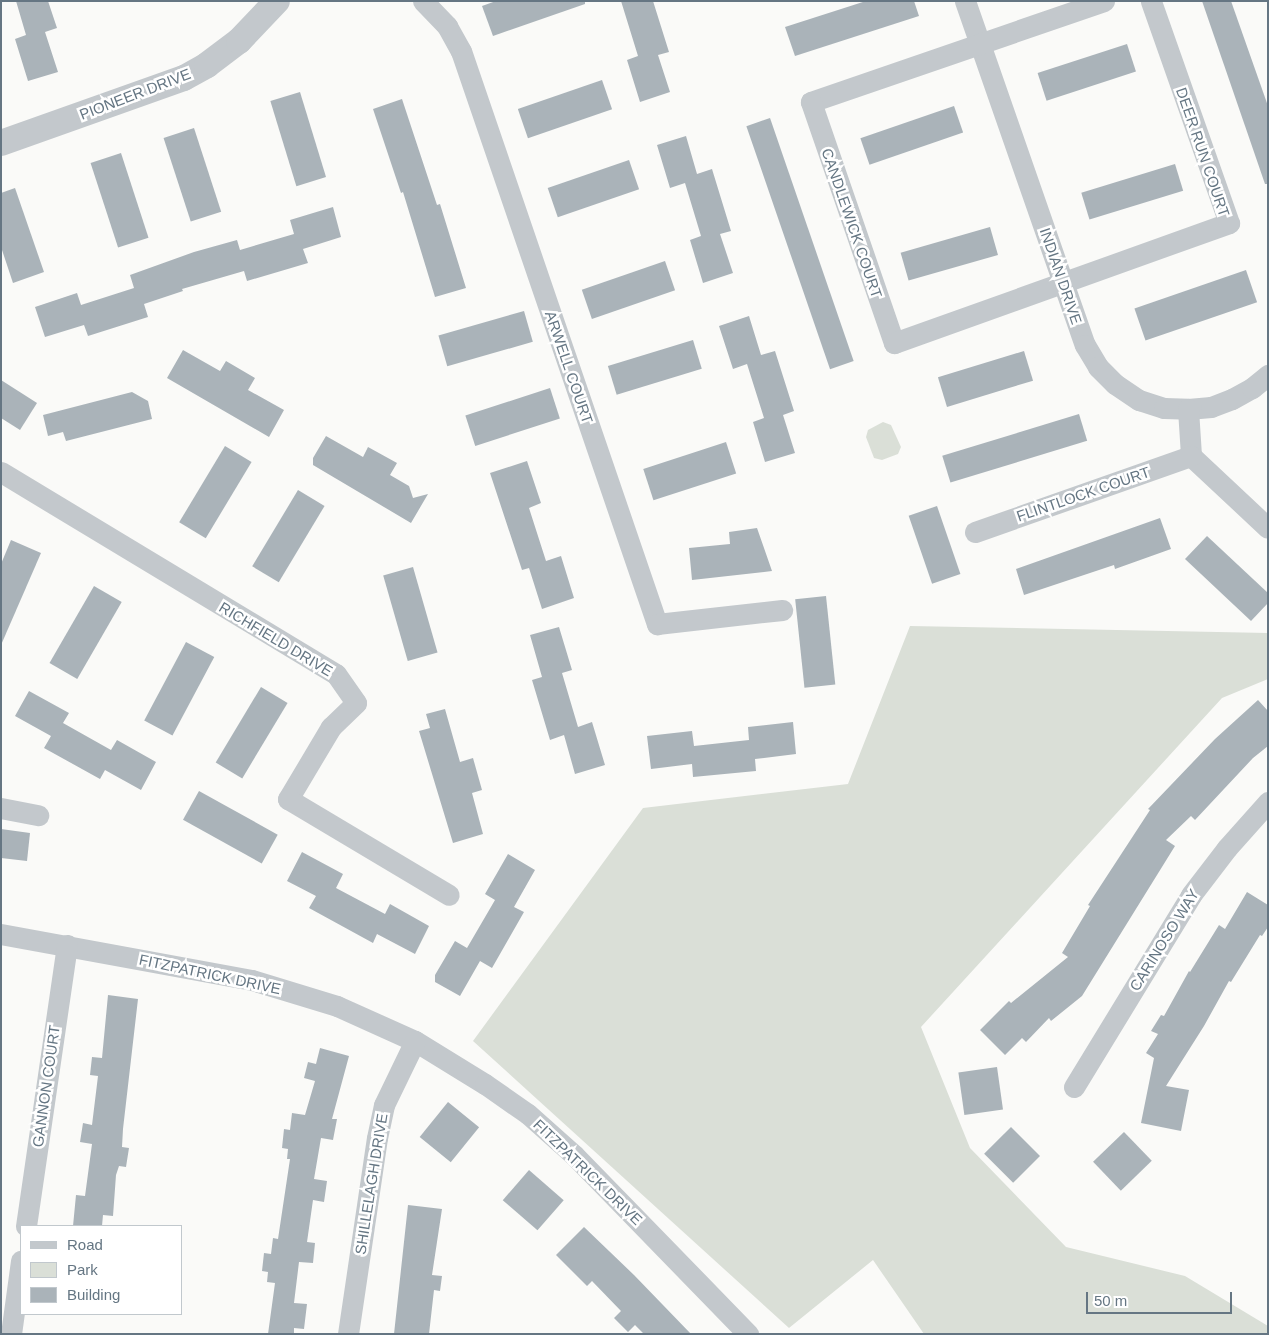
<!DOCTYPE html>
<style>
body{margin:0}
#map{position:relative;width:1269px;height:1335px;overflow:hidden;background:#fafaf8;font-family:Helvetica,sans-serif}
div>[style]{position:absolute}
.green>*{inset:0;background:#dadfd7}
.building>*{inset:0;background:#aab3b9;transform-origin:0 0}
.minor>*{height:21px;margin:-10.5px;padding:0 10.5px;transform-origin:10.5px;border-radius:10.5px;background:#c3c8cc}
.tertiary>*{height:26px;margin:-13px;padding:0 13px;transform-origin:13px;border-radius:13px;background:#c3c8cc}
span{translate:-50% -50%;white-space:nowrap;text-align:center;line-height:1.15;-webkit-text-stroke:5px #fff;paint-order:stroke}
.street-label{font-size:15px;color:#657683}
.frame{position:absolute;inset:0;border:2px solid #657683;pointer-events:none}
.legend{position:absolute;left:20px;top:1225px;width:162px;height:90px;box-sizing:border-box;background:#fff;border:1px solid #c1c8cd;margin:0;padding:6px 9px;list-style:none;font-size:15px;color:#657683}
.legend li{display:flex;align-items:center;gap:10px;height:25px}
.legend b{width:25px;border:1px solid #c1c8cd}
.scale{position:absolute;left:1086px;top:1292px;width:146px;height:22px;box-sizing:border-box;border:2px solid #657683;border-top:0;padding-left:6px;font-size:15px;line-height:18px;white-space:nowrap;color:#657683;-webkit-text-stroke:4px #fff;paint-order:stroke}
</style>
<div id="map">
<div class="green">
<i style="clip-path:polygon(883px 422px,891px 425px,901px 447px,898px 454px,882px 460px,874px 458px,866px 437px,868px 430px)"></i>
<i style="clip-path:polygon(910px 626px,1268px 633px,1268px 679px,1222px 698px,921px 1027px,970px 1148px,1066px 1247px,1185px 1276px,1268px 1326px,1268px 1334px,924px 1334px,873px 1260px,789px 1328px,473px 1041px,643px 808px,848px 784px)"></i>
</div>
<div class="building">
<i style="clip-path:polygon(16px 1px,48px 1px,57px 28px,45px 32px,58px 72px,28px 81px,15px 39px,26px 35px)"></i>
<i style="clip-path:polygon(496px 1px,585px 1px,585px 4px,493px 36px,482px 6px)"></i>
<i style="clip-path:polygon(621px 1px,653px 1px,669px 52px,658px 55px,670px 92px,640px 102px,627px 60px,638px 56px)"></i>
<i style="clip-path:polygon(866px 1px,914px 1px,919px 16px,795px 56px,785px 27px)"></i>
<i style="clip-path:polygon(1202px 1px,1231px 1px,1268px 106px,1268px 184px,1265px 184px)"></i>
<i style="left:1127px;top:44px;width:29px;height:94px;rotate:72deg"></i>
<i style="left:602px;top:80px;width:31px;height:89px;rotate:71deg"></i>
<i style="left:300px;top:92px;width:89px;height:31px;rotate:73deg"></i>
<i style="clip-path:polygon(402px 99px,437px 205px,440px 204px,466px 288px,435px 297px,403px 192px,401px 193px,373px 109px)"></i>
<i style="left:954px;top:106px;width:28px;height:99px;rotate:71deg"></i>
<i style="left:770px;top:118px;width:257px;height:25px;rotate:71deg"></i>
<i style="left:194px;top:128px;width:88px;height:32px;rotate:72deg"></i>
<i style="clip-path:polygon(686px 136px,697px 174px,712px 169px,731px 231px,720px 234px,733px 273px,703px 283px,690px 240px,701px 236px,685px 183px,670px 188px,657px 145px)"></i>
<i style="left:121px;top:153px;width:89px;height:32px;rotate:72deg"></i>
<i style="left:629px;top:160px;width:31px;height:86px;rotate:71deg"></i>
<i style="left:1175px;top:164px;width:28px;height:98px;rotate:73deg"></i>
<i style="clip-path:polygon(15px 188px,44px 272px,13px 283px,1px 247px,1px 193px)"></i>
<i style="clip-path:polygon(333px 207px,341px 237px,303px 249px,308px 263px,247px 281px,244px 271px,182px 289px,183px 291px,144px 304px,148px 317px,88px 336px,84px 325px,45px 337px,35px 307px,77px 293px,81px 305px,134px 288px,130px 275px,194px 252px,237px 240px,240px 250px,294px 234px,290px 220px)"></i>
<i style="left:990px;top:227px;width:29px;height:93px;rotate:74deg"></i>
<i style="left:665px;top:261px;width:31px;height:88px;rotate:71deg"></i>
<i style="left:1246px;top:270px;width:34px;height:118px;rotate:71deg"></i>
<i style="left:524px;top:311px;width:32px;height:89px;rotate:74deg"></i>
<i style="clip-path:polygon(749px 316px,761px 355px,775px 351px,794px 411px,783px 415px,795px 453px,765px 462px,753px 422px,764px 418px,747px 364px,733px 369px,719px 326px)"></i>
<i style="left:693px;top:340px;width:30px;height:89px;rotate:73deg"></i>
<i style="clip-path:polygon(183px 350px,220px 371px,226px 361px,255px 378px,248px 390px,284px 410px,269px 437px,167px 378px)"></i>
<i style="left:1024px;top:351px;width:31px;height:90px;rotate:73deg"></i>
<i style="clip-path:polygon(1px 380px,37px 403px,20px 430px,1px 418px)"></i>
<i style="left:550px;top:388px;width:32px;height:89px;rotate:72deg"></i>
<i style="clip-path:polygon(132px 392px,148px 401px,152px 419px,66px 441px,63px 432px,48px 436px,43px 415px)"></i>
<i style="left:1079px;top:414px;width:28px;height:143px;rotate:73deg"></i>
<i style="clip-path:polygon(326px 436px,363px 457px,368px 447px,397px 463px,390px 475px,409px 486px,413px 498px,428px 494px,411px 523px,313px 465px,313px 458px)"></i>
<i style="left:726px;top:442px;width:33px;height:87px;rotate:72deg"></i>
<i style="left:225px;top:446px;width:31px;height:89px;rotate:31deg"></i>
<i style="clip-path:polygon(527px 461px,541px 503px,529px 508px,546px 561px,561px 556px,574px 598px,542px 609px,529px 568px,522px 570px,490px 473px)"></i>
<i style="left:298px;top:490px;width:31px;height:89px;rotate:31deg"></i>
<i style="left:937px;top:506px;width:72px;height:30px;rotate:71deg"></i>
<i style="clip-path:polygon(1160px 518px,1171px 549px,1115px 569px,1114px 565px,1024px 595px,1016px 569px)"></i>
<i style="clip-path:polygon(757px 528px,772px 571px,692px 580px,689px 548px,730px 544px,729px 532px)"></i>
<i style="clip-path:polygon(1207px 536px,1268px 593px,1268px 603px,1251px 621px,1185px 559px)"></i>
<i style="clip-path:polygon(11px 540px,41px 553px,1px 645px,1px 564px)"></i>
<i style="left:413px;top:567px;width:89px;height:31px;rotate:74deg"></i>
<i style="left:94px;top:586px;width:32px;height:89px;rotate:30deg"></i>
<i style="left:826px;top:596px;width:89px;height:31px;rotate:84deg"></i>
<i style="clip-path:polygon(559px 627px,572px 670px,562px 673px,578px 727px,592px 722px,605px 765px,575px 774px,564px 735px,550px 740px,532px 680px,542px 677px,530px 635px)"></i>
<i style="left:186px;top:642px;width:32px;height:89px;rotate:28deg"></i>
<i style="left:261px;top:687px;width:31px;height:88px;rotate:31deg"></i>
<i style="clip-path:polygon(29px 691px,69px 713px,63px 723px,111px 750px,117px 740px,156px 762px,141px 790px,105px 770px,100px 779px,44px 748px,51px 736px,15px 716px)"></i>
<i style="clip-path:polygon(1258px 700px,1268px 711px,1268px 746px,1253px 758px,1195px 820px,1191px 816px,1166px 840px,1175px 846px,1082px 996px,1051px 1021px,1049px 1018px,1026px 1042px,1022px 1038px,1005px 1055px,980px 1030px,1009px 1001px,1011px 1003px,1068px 957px,1062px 953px,1090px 906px,1088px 905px,1150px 810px,1148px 809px,1215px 739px)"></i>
<i style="clip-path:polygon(445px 709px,460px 762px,473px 758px,482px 790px,472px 793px,483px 834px,453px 843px,419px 731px,430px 728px,426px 714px)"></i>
<i style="clip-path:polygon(793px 722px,796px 754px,755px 759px,756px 771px,693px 777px,692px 764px,651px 769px,647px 736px,692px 731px,694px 746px,749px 740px,748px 727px)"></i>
<i style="left:199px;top:791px;width:90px;height:33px;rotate:29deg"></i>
<i style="clip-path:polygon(1px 829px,30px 833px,27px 861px,1px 858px)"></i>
<i style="clip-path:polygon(302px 852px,343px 874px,336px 888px,385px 914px,390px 904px,429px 926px,415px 954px,377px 934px,373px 943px,309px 908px,316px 896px,287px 881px)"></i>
<i style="clip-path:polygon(508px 854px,535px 870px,514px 907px,524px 912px,492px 968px,480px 961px,460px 996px,435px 982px,435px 975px,455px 941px,467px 948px,495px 900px,485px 894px)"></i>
<i style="clip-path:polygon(1247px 892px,1268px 905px,1268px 927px,1262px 936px,1260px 935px,1231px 982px,1229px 981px,1204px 1026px,1166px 1086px,1189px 1090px,1181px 1131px,1141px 1123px,1154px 1058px,1146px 1053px,1158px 1034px,1151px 1031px,1161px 1015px,1164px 1016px,1189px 971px,1190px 972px,1219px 925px,1225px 929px)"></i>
<i style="clip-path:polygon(108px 995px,138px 999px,123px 1129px,122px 1147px,129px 1148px,126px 1167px,119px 1166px,116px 1175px,113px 1216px,103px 1215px,102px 1226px,73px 1226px,76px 1195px,85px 1196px,92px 1144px,80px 1142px,83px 1123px,92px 1125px,98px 1076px,90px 1075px,92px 1057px,102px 1058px)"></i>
<i style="clip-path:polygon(320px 1048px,349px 1056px,332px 1119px,337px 1119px,333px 1140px,321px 1138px,314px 1179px,327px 1181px,324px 1202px,313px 1200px,307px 1242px,315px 1243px,313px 1263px,299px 1262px,294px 1303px,307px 1304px,304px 1329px,294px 1328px,294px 1334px,268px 1334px,275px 1283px,267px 1282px,268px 1272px,262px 1271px,264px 1253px,271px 1254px,273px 1238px,278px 1239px,290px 1159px,287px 1159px,288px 1149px,282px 1148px,284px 1129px,290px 1130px,292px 1113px,305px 1115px,315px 1081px,304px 1078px,308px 1062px,316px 1064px)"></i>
<i style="left:997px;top:1067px;width:43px;height:39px;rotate:82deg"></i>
<i style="left:448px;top:1102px;width:40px;height:45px;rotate:39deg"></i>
<i style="left:1011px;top:1127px;width:41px;height:38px;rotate:45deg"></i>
<i style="left:1124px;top:1132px;width:40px;height:43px;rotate:46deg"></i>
<i style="left:529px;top:1170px;width:46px;height:40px;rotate:41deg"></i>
<i style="clip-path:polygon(408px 1205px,442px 1209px,432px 1275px,442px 1276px,440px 1291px,434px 1290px,429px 1334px,394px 1334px)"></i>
<i style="clip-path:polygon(584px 1227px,634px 1275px,691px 1334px,644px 1334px,635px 1325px,628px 1332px,614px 1318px,621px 1311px,592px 1281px,587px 1286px,556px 1255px)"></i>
</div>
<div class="minor">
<i style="left:423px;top:1px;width:35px;rotate:46deg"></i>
<i style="left:447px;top:26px;width:29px;rotate:61deg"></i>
<i style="left:461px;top:51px;width:606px;rotate:71.12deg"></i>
<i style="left:657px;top:624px;width:126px;rotate:-6.4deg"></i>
<i style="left:965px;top:1px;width:364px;rotate:70.8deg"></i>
<i style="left:1085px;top:345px;width:26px;rotate:59deg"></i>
<i style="left:1098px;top:367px;width:24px;rotate:45deg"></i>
<i style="left:1115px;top:384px;width:29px;rotate:34deg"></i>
<i style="left:1139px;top:400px;width:26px;rotate:18deg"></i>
<i style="left:1164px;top:408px;width:24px;rotate:2deg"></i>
<i style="left:1188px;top:409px;width:23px;rotate:-5deg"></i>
<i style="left:1211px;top:407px;width:22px;rotate:-21deg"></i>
<i style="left:1232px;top:399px;width:23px;rotate:-29deg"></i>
<i style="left:1252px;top:388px;width:21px;rotate:-39deg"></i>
<i style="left:1104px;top:1px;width:310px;rotate:161deg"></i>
<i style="left:811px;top:102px;width:255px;rotate:71deg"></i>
<i style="left:894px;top:343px;width:356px;rotate:-19.7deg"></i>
<i style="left:1229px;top:223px;width:235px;rotate:-109.4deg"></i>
<i style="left:1188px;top:409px;width:47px;rotate:86.3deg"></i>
<i style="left:1191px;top:456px;width:105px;rotate:43.1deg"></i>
<i style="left:1px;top:472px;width:391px;rotate:31.1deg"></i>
<i style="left:336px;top:674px;width:35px;rotate:55deg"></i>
<i style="left:356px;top:703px;width:35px;rotate:136deg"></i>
<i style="left:331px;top:727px;width:84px;rotate:120.8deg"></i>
<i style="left:288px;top:799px;width:187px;rotate:30.8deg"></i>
<i style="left:975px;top:532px;width:229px;rotate:-19.4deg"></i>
<i style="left:1px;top:808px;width:38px;rotate:11deg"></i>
<i style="left:1px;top:934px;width:255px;rotate:10.4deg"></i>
<i style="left:252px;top:980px;width:89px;rotate:17deg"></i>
<i style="left:337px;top:1006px;width:85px;rotate:24.2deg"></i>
<i style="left:415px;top:1041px;width:82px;rotate:31.6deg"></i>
<i style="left:485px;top:1084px;width:52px;rotate:34.9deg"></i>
<i style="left:528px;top:1114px;width:62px;rotate:41.7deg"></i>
<i style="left:574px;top:1155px;width:250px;rotate:45.8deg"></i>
<i style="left:1074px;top:1087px;width:225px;rotate:-58.6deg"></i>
<i style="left:1191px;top:895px;width:59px;rotate:-52.5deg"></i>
<i style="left:1227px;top:848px;width:62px;rotate:-48.3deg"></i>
<i style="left:26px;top:1226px;width:284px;rotate:-81.7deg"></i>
<i style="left:11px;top:1334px;width:74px;rotate:-82.2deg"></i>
<i style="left:348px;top:1334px;width:198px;rotate:-81.6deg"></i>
<i style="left:377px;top:1138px;width:34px;rotate:-78deg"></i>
<i style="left:384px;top:1105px;width:71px;rotate:-64.2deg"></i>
</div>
<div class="tertiary">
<i style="left:1px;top:143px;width:194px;rotate:-19.6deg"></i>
<i style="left:184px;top:78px;width:26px;rotate:-29deg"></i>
<i style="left:207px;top:65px;width:40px;rotate:-37deg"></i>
<i style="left:239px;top:41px;width:55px;rotate:-46.5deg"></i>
</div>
<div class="street-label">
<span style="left:135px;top:94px;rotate:-21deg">PIONEER DRIVE</span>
<span style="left:1203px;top:152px;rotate:71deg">DEER RUN COURT</span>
<span style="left:852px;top:223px;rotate:71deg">CANDLEWICK COURT</span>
<span style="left:1061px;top:276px;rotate:71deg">INDIAN DRIVE</span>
<span style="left:569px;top:367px;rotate:71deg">ARWELL COURT</span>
<span style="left:1083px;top:494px;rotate:-19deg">FLINTLOCK COURT</span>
<span style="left:276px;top:639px;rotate:31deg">RICHFIELD DRIVE</span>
<span style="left:1164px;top:940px;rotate:-58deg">CARINOSO WAY</span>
<span style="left:210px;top:974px;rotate:12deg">FITZPATRICK DRIVE</span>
<span style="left:46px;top:1086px;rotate:-82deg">GANNON COURT</span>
<span style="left:588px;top:1172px;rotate:44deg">FITZPATRICK DRIVE</span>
<span style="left:371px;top:1184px;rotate:-81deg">SHILLELAGH DRIVE</span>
</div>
<div class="frame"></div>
<ul class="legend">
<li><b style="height:6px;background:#c3c8cc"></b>Road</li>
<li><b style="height:14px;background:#dadfd7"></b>Park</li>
<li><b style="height:14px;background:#aab3b9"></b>Building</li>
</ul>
<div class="scale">50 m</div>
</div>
